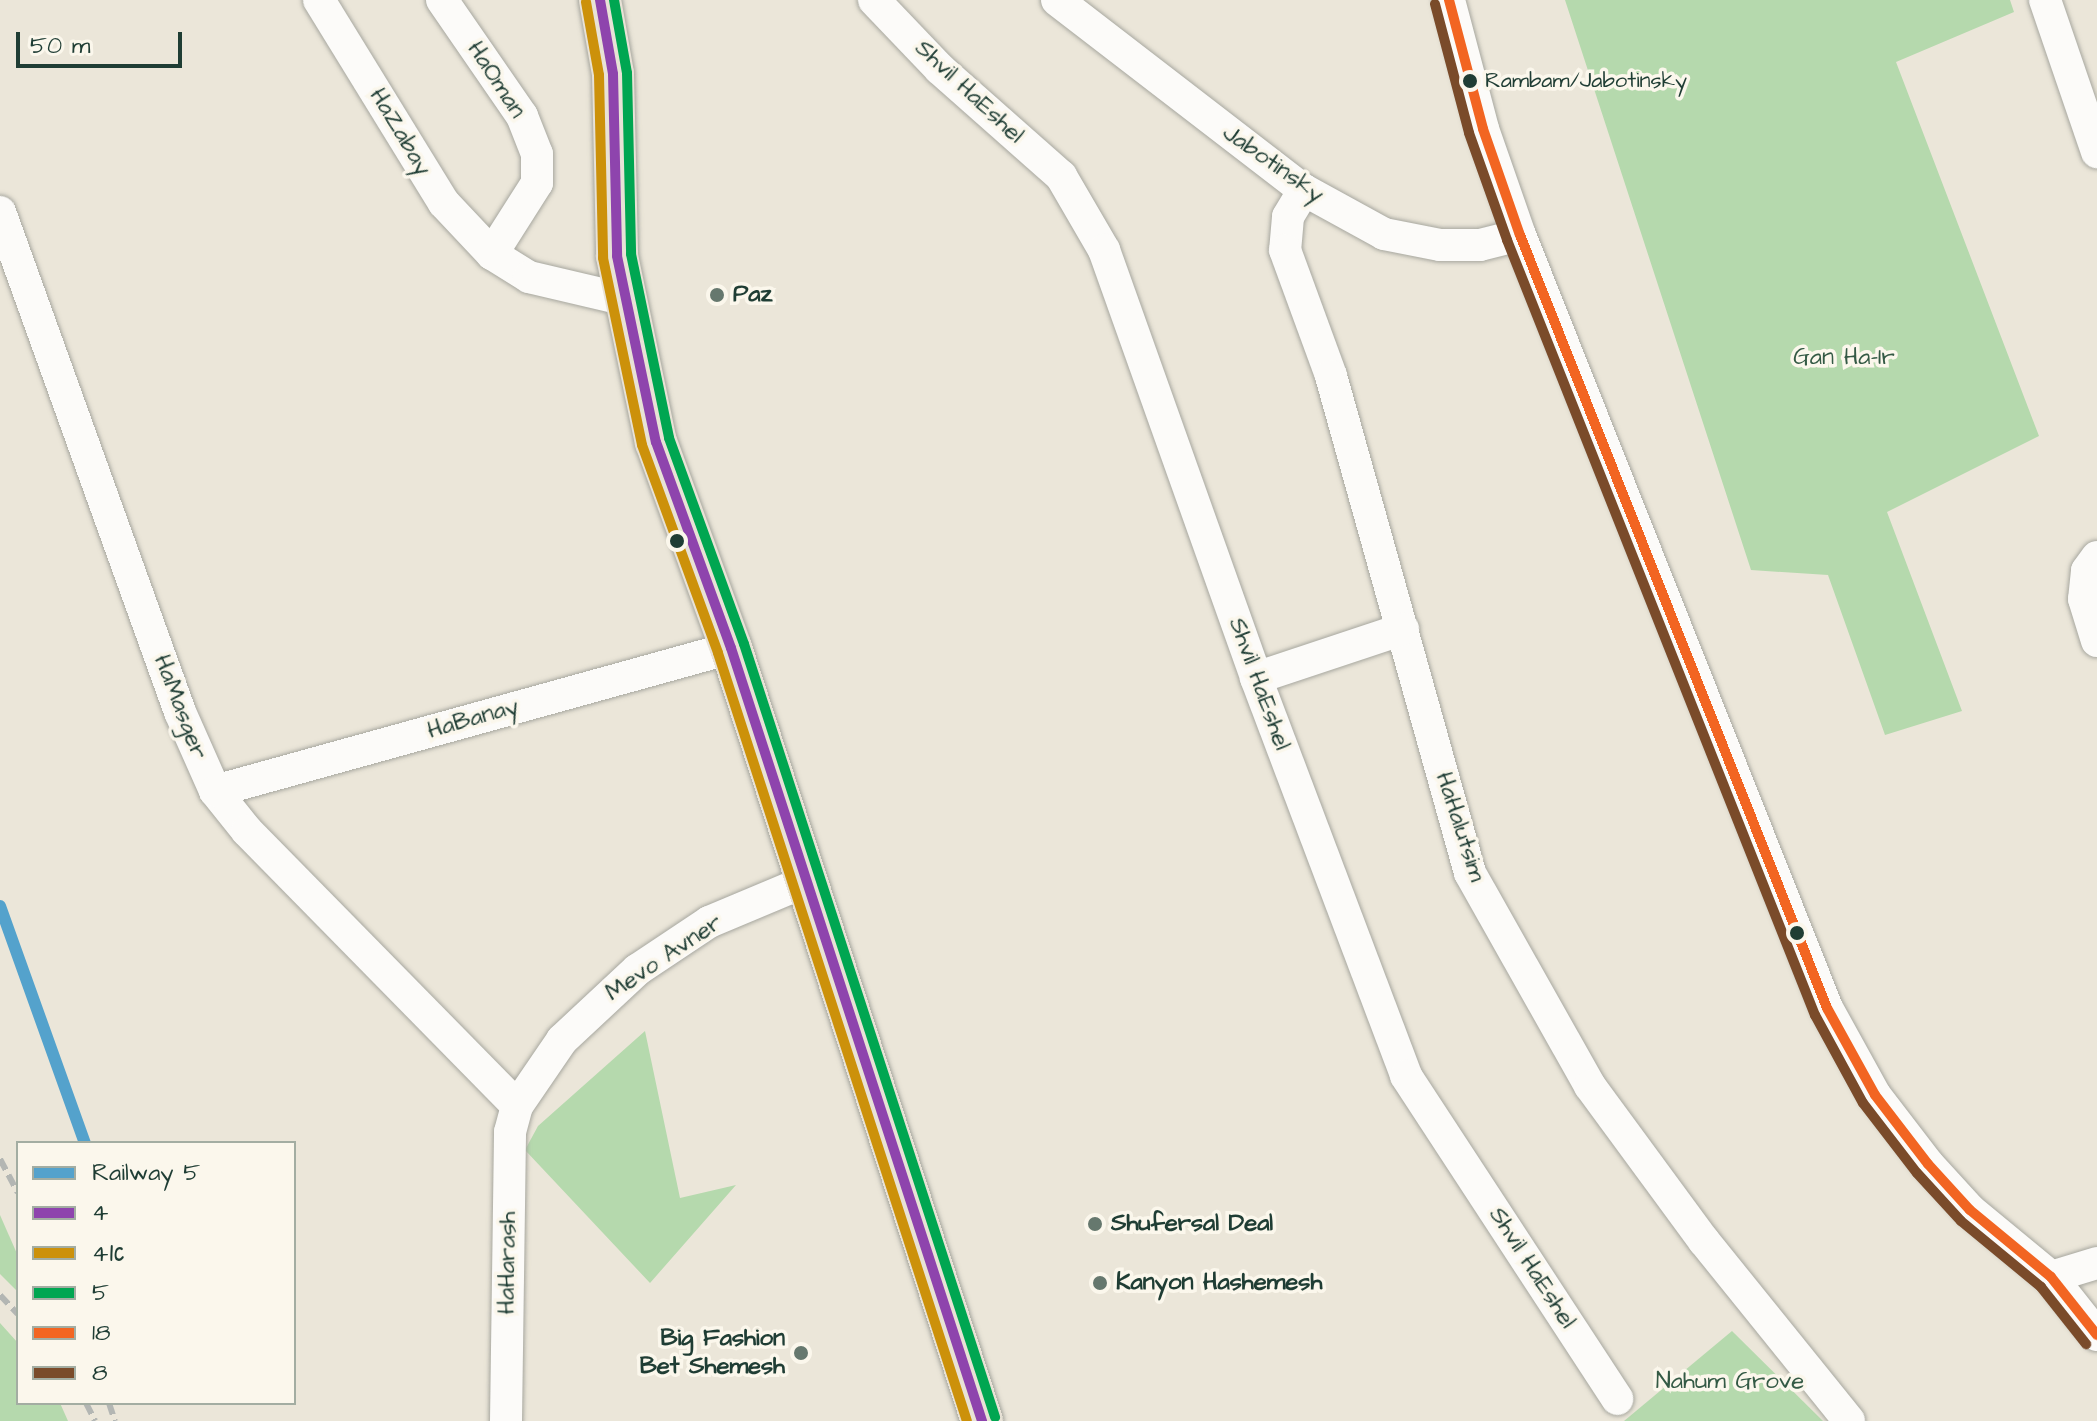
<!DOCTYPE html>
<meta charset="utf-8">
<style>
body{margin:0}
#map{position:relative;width:2097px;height:1421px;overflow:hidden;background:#ebe6d9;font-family:"Architects Daughter","Playpen Sans Hebrew",sans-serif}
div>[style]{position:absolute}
.green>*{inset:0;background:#b5d9ad}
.roads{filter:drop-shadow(0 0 2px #a7a79f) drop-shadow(0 0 2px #a7a79f)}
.minor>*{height:32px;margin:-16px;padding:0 16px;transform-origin:16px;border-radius:16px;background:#fcfbf9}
.major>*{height:42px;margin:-21px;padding:0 21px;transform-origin:21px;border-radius:21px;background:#e8e2d6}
.rail>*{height:6px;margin-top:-3px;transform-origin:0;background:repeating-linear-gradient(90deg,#b3b6b3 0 12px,transparent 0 18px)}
.bus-1>*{height:10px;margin:-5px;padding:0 5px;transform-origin:5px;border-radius:5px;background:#8e44ad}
.bus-2>*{height:10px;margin:-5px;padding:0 5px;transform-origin:5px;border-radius:5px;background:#cc910a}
.bus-3>*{height:10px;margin:-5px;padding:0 5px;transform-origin:5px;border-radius:5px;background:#00a651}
.bus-4>*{height:10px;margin:-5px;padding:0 5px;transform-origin:5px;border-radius:5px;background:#f26522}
.bus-5>*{height:10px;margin:-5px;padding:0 5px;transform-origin:5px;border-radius:5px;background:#7a4b2a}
.rail-1>*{height:12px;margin:-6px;padding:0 6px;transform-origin:6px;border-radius:6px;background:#54a2cc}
.dots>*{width:22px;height:22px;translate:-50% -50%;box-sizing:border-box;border:4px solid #fbf7ec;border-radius:50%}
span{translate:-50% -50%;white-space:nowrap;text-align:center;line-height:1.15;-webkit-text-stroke:7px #fbf7ec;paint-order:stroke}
.bus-label{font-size:22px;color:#1f3d34}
.left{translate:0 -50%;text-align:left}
.street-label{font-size:24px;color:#1f3d34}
.poi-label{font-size:24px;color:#1f3d34;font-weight:700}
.right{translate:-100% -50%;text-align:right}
.park-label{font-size:24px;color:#345a45}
.legend{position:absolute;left:16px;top:1141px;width:280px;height:264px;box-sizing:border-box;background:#fbf7ec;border:2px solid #a3ada2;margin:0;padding:10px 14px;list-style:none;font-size:24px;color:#1f3d34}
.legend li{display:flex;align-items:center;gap:16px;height:40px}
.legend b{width:40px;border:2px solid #a3ada2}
.scale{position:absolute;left:16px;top:32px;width:166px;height:36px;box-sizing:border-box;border:4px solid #1f3d34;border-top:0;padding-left:10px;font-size:24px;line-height:28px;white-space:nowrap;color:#1f3d34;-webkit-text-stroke:6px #fbf7ec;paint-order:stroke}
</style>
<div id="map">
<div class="green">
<i style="clip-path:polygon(1565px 0,2010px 0,2014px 12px,1896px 62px,2039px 436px,1887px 512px,1962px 711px,1885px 735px,1828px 575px,1751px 570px)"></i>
<i style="clip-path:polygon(645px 1031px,680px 1198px,736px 1185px,650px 1283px,525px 1150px,538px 1126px)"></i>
<i style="clip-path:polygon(0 1215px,18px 1256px,18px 1292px,0 1274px)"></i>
<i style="clip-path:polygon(0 1323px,18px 1343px,18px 1403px,60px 1403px,68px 1421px,0 1421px)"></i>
<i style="clip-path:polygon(1732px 1331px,1823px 1421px,1624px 1421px)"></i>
</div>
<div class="roads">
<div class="minor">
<i style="left:319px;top:0;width:238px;rotate:58.4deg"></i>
<i style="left:444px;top:203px;width:70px;rotate:46.7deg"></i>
<i style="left:442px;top:0;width:141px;rotate:55.4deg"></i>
<i style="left:522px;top:116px;width:41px;rotate:68.5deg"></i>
<i style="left:537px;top:154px;width:29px;rotate:90deg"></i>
<i style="left:537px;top:183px;width:84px;rotate:122.4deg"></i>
<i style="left:492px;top:254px;width:44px;rotate:31.9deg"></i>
<i style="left:529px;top:277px;width:97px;rotate:13.2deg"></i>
<i style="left:874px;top:0;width:95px;rotate:46.3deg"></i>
<i style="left:940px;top:69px;width:162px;rotate:41.5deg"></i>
<i style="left:1061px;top:176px;width:86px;rotate:59.8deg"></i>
<i style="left:1104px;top:250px;width:454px;rotate:70.4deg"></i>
<i style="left:1256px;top:678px;width:425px;rotate:69.3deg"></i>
<i style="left:1406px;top:1076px;width:386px;rotate:56.8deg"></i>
<i style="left:1057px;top:0;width:312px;rotate:37.6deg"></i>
<i style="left:1304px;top:190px;width:91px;rotate:28.8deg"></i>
<i style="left:1384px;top:234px;width:57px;rotate:11.1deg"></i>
<i style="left:1440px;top:245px;width:40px"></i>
<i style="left:1480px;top:245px;width:41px;rotate:-14deg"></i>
<i style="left:1449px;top:0;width:133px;rotate:75.2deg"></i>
<i style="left:1483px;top:129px;width:112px;rotate:70.8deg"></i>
<i style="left:1520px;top:235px;width:832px;rotate:68.34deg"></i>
<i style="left:1827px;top:1008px;width:99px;rotate:61.1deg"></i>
<i style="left:1875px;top:1095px;width:87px;rotate:52.5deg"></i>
<i style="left:1928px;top:1164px;width:62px;rotate:47.6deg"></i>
<i style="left:1970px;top:1210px;width:105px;rotate:39.6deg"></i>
<i style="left:2051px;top:1277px;width:74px;rotate:51.6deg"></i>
<i style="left:2045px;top:0;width:161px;rotate:71.1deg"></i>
<i style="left:1304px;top:190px;width:31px;rotate:121deg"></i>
<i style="left:1288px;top:217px;width:33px;rotate:95deg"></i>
<i style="left:1285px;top:250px;width:134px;rotate:69.9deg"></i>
<i style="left:1331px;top:376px;width:516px;rotate:74.37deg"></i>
<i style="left:1470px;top:873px;width:244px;rotate:60.6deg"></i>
<i style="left:1590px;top:1086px;width:192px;rotate:53.7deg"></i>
<i style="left:1704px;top:1241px;width:231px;rotate:51.1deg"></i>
<i style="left:0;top:212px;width:531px;rotate:70.2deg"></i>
<i style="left:180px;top:712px;width:86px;rotate:66.1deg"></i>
<i style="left:215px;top:791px;width:51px;rotate:51.3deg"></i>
<i style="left:247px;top:831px;width:385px;rotate:45.5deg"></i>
<i style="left:2097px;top:557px;width:17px;rotate:126deg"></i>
<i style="left:2087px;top:571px;width:28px;rotate:96deg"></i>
<i style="left:2084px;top:599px;width:44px;rotate:72.8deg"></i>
<i style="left:1256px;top:678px;width:155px;rotate:-18.4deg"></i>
<i style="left:215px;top:791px;width:535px;rotate:-15.49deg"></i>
<i style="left:2051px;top:1277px;width:48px;rotate:-16.9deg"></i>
<i style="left:506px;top:1421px;width:289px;rotate:-89.2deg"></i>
<i style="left:510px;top:1132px;width:27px;rotate:-75deg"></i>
<i style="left:517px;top:1106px;width:80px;rotate:-55.7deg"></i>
<i style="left:562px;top:1040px;width:103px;rotate:-43deg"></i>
<i style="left:637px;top:970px;width:87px;rotate:-33.7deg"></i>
<i style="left:709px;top:922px;width:106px;rotate:-22.7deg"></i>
</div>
<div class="major">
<i style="left:600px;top:0;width:75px;rotate:80deg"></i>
<i style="left:613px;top:74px;width:182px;rotate:88.7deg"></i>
<i style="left:617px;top:256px;width:190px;rotate:78.2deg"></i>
<i style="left:656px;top:442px;width:219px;rotate:70deg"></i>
<i style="left:731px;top:648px;width:813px;rotate:72.01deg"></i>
</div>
</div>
<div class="rail">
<i style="left:0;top:1159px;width:38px;rotate:62deg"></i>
<i style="left:0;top:1295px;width:26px;rotate:47deg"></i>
<i style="left:86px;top:1403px;width:20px;rotate:63deg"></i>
<i style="left:109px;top:1403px;width:19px;rotate:72deg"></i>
</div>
<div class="bus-1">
<i style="left:600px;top:0;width:75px;rotate:80deg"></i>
<i style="left:613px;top:74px;width:182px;rotate:88.7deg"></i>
<i style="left:617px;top:256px;width:190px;rotate:78.2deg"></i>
<i style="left:656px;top:442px;width:219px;rotate:70deg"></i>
<i style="left:731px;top:648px;width:813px;rotate:72.01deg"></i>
</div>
<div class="bus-2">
<i style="left:586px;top:2px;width:74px;rotate:79.9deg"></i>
<i style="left:599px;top:75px;width:183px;rotate:88.7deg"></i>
<i style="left:603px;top:258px;width:191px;rotate:78.2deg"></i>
<i style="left:642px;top:445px;width:221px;rotate:69.9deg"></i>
<i style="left:718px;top:653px;width:807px;rotate:72.04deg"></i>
</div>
<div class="bus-3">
<i style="left:614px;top:0;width:74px;rotate:79.9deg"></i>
<i style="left:627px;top:73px;width:181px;rotate:88.7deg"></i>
<i style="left:631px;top:254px;width:188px;rotate:78.3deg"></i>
<i style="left:669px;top:438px;width:219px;rotate:70deg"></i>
<i style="left:744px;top:644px;width:813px;rotate:72.01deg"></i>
</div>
<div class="bus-4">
<i style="left:1449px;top:0;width:133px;rotate:75.2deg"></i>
<i style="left:1483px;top:129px;width:112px;rotate:70.8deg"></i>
<i style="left:1520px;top:235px;width:832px;rotate:68.34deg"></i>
<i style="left:1827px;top:1008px;width:99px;rotate:61.1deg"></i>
<i style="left:1875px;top:1095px;width:87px;rotate:52.5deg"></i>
<i style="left:1928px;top:1164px;width:62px;rotate:47.6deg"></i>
<i style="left:1970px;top:1210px;width:105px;rotate:39.6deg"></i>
<i style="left:2051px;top:1277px;width:74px;rotate:51.6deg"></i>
</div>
<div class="bus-5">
<i style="left:1435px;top:4px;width:133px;rotate:75.2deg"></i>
<i style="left:1469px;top:133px;width:114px;rotate:70.4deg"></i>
<i style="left:1507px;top:240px;width:834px;rotate:68.33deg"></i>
<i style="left:1815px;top:1015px;width:100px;rotate:61.4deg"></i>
<i style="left:1863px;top:1103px;width:88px;rotate:52.4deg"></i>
<i style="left:1917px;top:1173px;width:65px;rotate:47.5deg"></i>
<i style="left:1961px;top:1221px;width:104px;rotate:39.5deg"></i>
<i style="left:2041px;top:1287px;width:73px;rotate:51.7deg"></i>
</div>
<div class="rail-1">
<i style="left:0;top:906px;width:252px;rotate:70.3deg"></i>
</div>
<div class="dots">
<i style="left:1470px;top:81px;background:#1f3d34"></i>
<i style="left:717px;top:295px;background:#66786e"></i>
<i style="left:677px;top:541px;background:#1f3d34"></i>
<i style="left:1797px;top:933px;background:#1f3d34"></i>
<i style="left:1095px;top:1224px;background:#66786e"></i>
<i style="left:1100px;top:1283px;background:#66786e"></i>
<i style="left:801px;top:1353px;background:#66786e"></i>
</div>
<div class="bus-label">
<span class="left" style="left:1485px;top:81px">Rambam/Jabotinsky</span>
</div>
<div class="street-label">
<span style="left:496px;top:80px;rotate:57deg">HaOman</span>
<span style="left:969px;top:92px;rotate:43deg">Shvil HaEshel</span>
<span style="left:400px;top:132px;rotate:59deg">HaZabay</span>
<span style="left:1273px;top:164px;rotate:35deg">Jabotinsky</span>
<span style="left:1259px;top:684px;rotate:70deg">Shvil HaEshel</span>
<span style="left:180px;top:707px;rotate:69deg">HaMasger</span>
<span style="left:473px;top:719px;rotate:-16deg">HaBanay</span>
<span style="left:1460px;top:827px;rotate:72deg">HaHalutsim</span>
<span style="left:664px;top:958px;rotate:-34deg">Mevo Avner</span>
<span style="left:508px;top:1263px;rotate:-89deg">HaHarash</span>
<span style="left:1532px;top:1268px;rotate:57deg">Shvil HaEshel</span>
</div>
<div class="poi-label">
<span class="left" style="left:733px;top:295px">Paz</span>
<span class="left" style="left:1111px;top:1224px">Shufersal Deal</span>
<span class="left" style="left:1116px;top:1283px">Kanyon Hashemesh</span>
<span class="right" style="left:785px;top:1353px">Big Fashion<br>Bet Shemesh</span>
</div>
<div class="park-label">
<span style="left:1844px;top:358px">Gan Ha-Ir</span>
<span style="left:1730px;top:1382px">Nahum Grove</span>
</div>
<ul class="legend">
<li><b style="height:10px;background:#54a2cc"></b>Railway 5</li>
<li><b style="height:10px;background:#8e44ad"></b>4</li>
<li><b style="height:10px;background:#cc910a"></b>4א</li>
<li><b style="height:10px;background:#00a651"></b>5</li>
<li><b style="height:10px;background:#f26522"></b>18</li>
<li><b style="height:10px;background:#7a4b2a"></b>8</li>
</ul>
<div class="scale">50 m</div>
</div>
